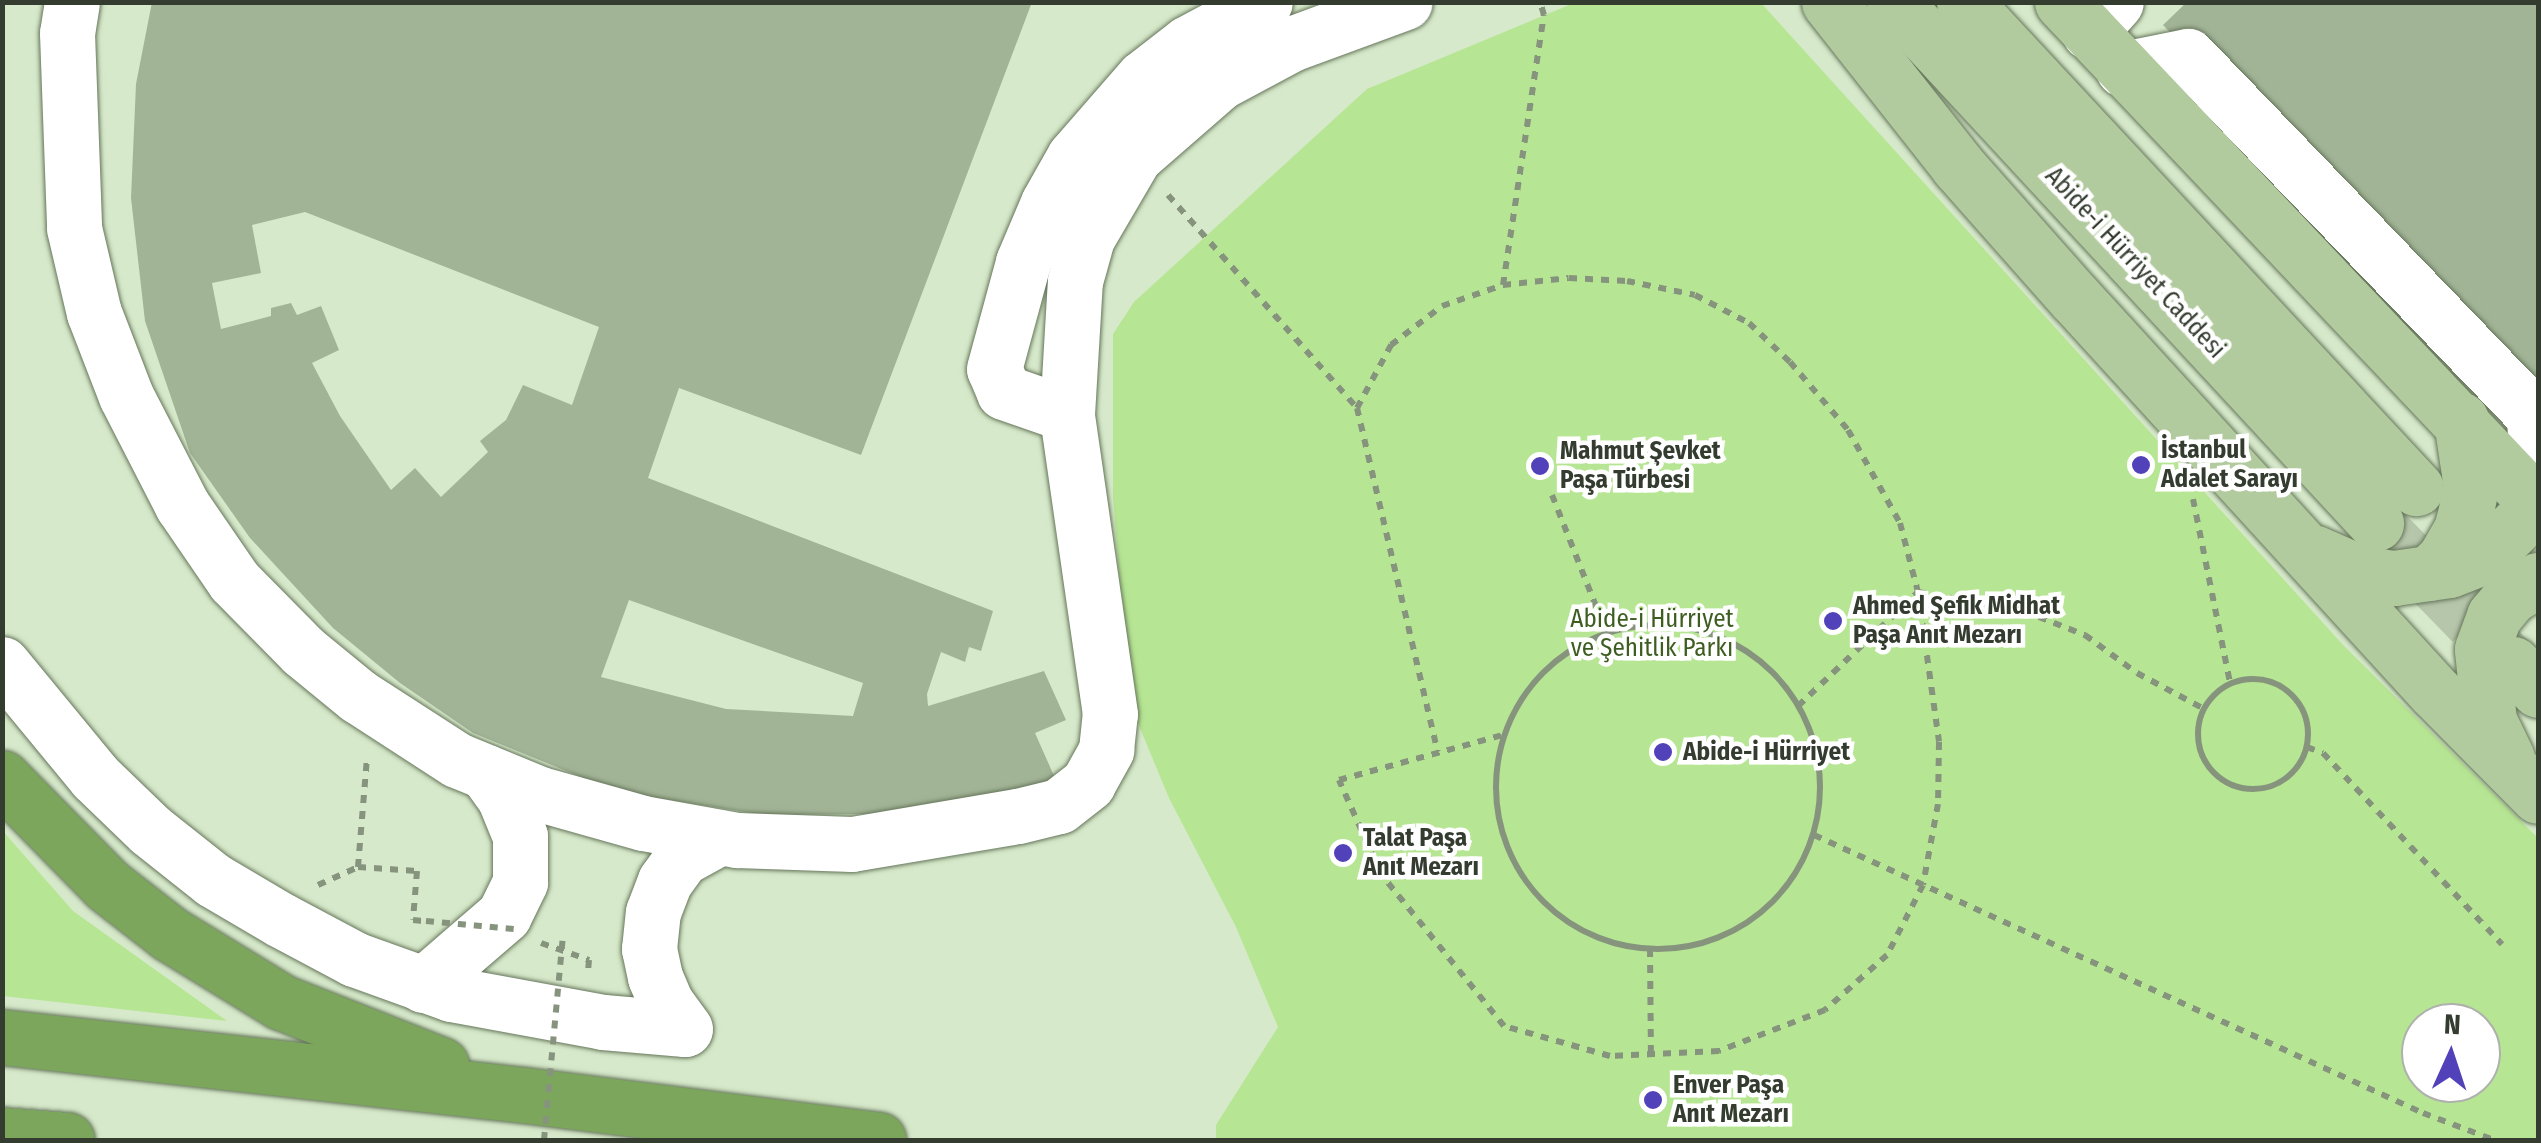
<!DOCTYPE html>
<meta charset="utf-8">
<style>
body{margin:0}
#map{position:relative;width:2541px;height:1143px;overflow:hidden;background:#d6e9ca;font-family:"Fira Sans Condensed",sans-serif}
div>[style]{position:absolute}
.green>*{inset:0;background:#b6e593}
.building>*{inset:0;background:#a2b496}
.major-tunnel>*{height:55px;margin-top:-27.5px;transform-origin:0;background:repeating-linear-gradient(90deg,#b6c6ab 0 55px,transparent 0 83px)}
.path>*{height:6px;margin-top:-3px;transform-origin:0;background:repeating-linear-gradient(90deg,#86947e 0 8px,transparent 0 16px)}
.path>.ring{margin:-3px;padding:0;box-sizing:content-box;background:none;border:6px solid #86947e;border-radius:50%}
.roads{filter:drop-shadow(0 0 2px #66765b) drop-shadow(0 0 2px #66765b)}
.minor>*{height:55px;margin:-27.5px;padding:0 27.5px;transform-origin:27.5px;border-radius:27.5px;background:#fff}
.major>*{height:55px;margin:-27.5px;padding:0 27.5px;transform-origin:27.5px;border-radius:27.5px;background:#b1ca9e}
.highway>*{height:55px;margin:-27.5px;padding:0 27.5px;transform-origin:27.5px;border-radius:27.5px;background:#7da65d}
.path-bridge>*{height:6px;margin-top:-3px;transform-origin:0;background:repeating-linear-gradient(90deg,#86947e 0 8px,transparent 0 16px)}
.dots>*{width:28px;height:28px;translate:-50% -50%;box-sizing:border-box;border:5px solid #fff;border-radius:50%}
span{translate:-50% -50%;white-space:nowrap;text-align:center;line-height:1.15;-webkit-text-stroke:9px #fff;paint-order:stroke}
.street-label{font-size:25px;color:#343c30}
.poi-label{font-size:25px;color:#343c30;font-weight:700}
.left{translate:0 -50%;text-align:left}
.park-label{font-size:25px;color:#3e5e21}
.frame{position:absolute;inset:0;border:5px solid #343c30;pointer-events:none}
.north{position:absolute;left:2401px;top:1003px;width:100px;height:100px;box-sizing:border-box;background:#fff;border:2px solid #aeb1ac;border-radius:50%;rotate:3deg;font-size:28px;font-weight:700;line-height:40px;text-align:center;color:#343c30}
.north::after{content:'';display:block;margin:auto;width:35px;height:45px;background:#5142b9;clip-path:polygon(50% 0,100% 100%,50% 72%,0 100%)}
</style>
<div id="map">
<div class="green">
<i style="clip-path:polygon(evenodd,1574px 3px,1761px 3px,2343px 645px,2538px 838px,2538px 1140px,1216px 1140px,1216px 1125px,1278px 1027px,1236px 927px,1169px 798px,1130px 704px,1113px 498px,1113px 334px,1134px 302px,1367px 89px,1574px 3px,2421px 1023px,2481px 1023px,2481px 1083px,2421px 1083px,2421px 1023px)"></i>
<i style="clip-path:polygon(2px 830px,73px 911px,227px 1021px,3px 996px)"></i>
</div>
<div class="building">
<i style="clip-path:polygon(evenodd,152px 2px,1032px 2px,861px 455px,679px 388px,648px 478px,993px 611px,981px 651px,969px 647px,965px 662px,941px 652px,927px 694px,928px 706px,1044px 671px,1066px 720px,1035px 733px,1055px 778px,1023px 790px,871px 814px,766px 815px,618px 792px,473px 733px,400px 683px,333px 628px,250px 538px,190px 453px,145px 321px,131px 198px,136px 84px,152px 2px,305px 212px,599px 327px,572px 405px,523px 385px,506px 420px,480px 441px,488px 452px,441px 497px,415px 468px,391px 490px,340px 416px,312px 363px,339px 350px,321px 306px,297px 315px,291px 303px,271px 308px,271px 316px,221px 329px,212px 283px,261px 273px,252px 225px,305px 212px,152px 2px,629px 600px,863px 683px,853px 716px,726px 709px,601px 677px,629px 600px)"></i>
<i style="clip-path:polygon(2187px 2px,2538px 2px,2538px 413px,2163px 25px)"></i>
</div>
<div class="major-tunnel">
<i style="left:2376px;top:523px;width:197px;rotate:45.8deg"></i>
</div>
<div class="path">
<i style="left:1168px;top:195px;width:285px;rotate:48.4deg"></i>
<i style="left:1357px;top:408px;width:353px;rotate:76.8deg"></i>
<i style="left:1503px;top:285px;width:273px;rotate:-81.4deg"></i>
<i style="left:1544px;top:15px;width:14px;rotate:-107deg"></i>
<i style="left:1357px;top:408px;width:72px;rotate:-61.6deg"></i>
<i style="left:1391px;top:345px;width:64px;rotate:-37.4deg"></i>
<i style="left:1442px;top:306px;width:65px;rotate:-19deg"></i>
<i style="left:1503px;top:285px;width:66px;rotate:-6.1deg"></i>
<i style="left:1569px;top:278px;width:58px;rotate:3deg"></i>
<i style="left:1627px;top:281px;width:69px;rotate:11.6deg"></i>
<i style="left:1695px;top:295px;width:61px;rotate:27.4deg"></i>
<i style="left:1749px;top:323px;width:57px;rotate:43.6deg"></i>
<i style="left:1790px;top:362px;width:89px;rotate:49.5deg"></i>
<i style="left:1848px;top:430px;width:107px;rotate:60.8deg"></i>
<i style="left:1900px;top:523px;width:71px;rotate:75.4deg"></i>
<i style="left:1918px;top:592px;width:151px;rotate:82deg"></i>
<i style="left:1939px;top:742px;width:62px;rotate:90.9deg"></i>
<i style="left:1938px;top:804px;width:82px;rotate:100.5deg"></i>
<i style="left:1923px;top:885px;width:79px;rotate:117.2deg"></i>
<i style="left:1887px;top:955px;width:83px;rotate:138.4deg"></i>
<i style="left:1825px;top:1010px;width:114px;rotate:158.9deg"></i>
<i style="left:1719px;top:1051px;width:109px;rotate:177.4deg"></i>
<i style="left:1610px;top:1056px;width:110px;rotate:-164.2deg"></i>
<i style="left:1504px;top:1026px;width:196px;rotate:-129deg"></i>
<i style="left:1381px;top:874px;width:103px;rotate:-114.1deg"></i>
<i style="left:1339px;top:780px;width:173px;rotate:-15.4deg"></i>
<i style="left:1552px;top:495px;width:149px;rotate:68.4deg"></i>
<i style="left:2193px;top:499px;width:188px;rotate:78.6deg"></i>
<i class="ring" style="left:1496px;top:625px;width:318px;height:318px"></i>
<i class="ring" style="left:2198px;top:679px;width:104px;height:104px"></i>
<i style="left:1798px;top:706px;width:166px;rotate:-43.5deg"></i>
<i style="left:1918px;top:592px;width:108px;rotate:10.2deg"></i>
<i style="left:2024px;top:611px;width:66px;rotate:21.5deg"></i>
<i style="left:2085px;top:635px;width:64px;rotate:36.2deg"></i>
<i style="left:2137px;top:673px;width:76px;rotate:28.2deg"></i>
<i style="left:2307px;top:747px;width:17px;rotate:21deg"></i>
<i style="left:2323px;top:753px;width:262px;rotate:46.9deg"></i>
<i style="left:1814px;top:835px;width:669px;rotate:24.54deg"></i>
<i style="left:2423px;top:1113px;width:76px;rotate:20.8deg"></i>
<i style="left:358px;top:867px;width:59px;rotate:3.9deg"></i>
<i style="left:417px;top:871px;width:49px;rotate:94.7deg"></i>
<i style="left:413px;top:920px;width:10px;rotate:6deg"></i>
<i style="left:318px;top:885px;width:44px;rotate:-24.2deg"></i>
<i style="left:358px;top:867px;width:109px;rotate:-85.3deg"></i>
<i style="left:541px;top:943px;width:51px;rotate:19.5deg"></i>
<i style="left:589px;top:960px;width:12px;rotate:95deg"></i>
<i style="left:1650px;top:949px;width:105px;rotate:89.5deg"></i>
</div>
<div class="roads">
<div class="minor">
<i style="left:72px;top:2px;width:31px;rotate:99deg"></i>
<i style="left:67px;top:33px;width:195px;rotate:87.9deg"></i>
<i style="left:74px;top:228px;width:87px;rotate:76.8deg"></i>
<i style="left:94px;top:313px;width:89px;rotate:68.9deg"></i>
<i style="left:126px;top:396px;width:123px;rotate:62.8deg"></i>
<i style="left:182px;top:505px;width:92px;rotate:55.6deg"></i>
<i style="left:234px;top:581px;width:98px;rotate:45.4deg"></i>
<i style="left:303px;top:651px;width:71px;rotate:39.3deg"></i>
<i style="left:358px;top:696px;width:118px;rotate:32.9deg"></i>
<i style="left:457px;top:760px;width:90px;rotate:22.3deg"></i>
<i style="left:540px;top:794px;width:107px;rotate:15.7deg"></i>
<i style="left:643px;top:823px;width:96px;rotate:10.3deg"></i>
<i style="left:737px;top:840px;width:115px;rotate:2deg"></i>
<i style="left:852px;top:844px;width:168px;rotate:-9.6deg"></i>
<i style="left:1018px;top:816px;width:42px;rotate:-13.7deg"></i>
<i style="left:1059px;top:806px;width:37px;rotate:-38deg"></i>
<i style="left:1088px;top:783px;width:38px;rotate:-61deg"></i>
<i style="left:1106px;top:750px;width:36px;rotate:-84deg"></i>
<i style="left:1110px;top:714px;width:303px;rotate:-98.2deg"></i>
<i style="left:1067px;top:414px;width:133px;rotate:-86.6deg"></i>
<i style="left:1075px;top:281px;width:45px;rotate:-74.4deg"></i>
<i style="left:1087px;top:238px;width:95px;rotate:-59.7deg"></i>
<i style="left:1135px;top:156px;width:113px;rotate:-41deg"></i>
<i style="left:1220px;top:82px;width:81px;rotate:-28.2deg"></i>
<i style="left:1291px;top:44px;width:121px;rotate:-20.2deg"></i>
<i style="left:2089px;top:32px;width:40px;rotate:-48deg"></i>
<i style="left:2123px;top:69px;width:66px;rotate:-11.3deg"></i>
<i style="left:2188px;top:56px;width:499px;rotate:46.1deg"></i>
<i style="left:2534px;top:415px;width:89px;rotate:87.4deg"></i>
<i style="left:1067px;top:414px;width:67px;rotate:-160.8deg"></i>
<i style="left:1004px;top:392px;width:25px;rotate:-113deg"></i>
<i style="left:994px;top:369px;width:111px;rotate:-74.8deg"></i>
<i style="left:1023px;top:262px;width:64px;rotate:-67deg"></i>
<i style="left:1048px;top:203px;width:53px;rotate:-60.5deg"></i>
<i style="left:1074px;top:157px;width:105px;rotate:-48.9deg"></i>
<i style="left:1143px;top:78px;width:57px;rotate:-37.9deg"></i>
<i style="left:1188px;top:43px;width:87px;rotate:-28deg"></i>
<i style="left:2px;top:664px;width:146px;rotate:50.5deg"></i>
<i style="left:95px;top:777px;width:76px;rotate:43.9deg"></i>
<i style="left:150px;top:830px;width:80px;rotate:38.4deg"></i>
<i style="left:213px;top:880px;width:79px;rotate:30.5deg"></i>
<i style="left:281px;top:920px;width:83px;rotate:28.1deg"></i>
<i style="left:354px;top:959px;width:103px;rotate:19.8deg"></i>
<i style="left:451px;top:994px;width:155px;rotate:10.4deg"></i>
<i style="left:603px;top:1022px;width:82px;rotate:4.9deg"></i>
<i style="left:423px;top:985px;width:107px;rotate:-40.8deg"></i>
<i style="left:504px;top:915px;width:37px;rotate:-64deg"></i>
<i style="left:520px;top:882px;width:46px;rotate:-90deg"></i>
<i style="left:520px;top:836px;width:42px;rotate:-112.3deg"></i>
<i style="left:504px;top:797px;width:31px;rotate:-126deg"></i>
<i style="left:685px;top:1029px;width:32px;rotate:-126deg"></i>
<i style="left:666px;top:1003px;width:28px;rotate:-113deg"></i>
<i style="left:655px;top:977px;width:29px;rotate:-102deg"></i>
<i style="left:649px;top:949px;width:37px;rotate:-84deg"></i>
<i style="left:653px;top:912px;width:33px;rotate:-69deg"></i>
<i style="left:665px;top:881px;width:29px;rotate:-54deg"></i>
<i style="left:682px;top:858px;width:43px;rotate:-28.9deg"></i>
</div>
<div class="major">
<i style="left:1829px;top:2px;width:209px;rotate:51.8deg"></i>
<i style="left:1958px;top:166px;width:175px;rotate:48.5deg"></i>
<i style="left:2074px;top:297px;width:535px;rotate:47.58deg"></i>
<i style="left:2435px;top:692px;width:146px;rotate:45.3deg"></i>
<i style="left:1894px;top:2px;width:710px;rotate:47.23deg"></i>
<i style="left:1964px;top:2px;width:664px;rotate:47.08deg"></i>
<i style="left:2062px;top:2px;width:693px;rotate:46.58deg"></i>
<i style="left:2313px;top:552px;width:52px;rotate:23.6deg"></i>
<i style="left:2361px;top:573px;width:33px;rotate:9deg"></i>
<i style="left:2394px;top:578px;width:56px;rotate:-8.3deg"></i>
<i style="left:2449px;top:570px;width:40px;rotate:-21deg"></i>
<i style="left:2486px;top:556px;width:74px;rotate:-45deg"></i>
<i style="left:2429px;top:573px;width:21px;rotate:-43deg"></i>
<i style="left:2444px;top:559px;width:34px;rotate:-60deg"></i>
<i style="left:2461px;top:530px;width:25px;rotate:-76deg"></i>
<i style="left:2467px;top:506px;width:19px;rotate:-78deg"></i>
<i style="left:2471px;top:487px;width:68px;rotate:-98.5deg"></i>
<i style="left:2513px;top:664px;width:36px;rotate:46deg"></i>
<i style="left:2507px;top:758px;width:41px;rotate:-115.9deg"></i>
<i style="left:2489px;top:721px;width:72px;rotate:-95.6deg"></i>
<i style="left:2482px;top:649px;width:35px;rotate:-70deg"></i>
<i style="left:2494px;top:616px;width:26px;rotate:-50deg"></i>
<i style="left:2511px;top:596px;width:31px;rotate:-31deg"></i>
</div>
<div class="highway">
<i style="left:2px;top:778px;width:150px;rotate:45.5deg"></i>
<i style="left:107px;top:885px;width:80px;rotate:37.9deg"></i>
<i style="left:170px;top:934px;width:130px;rotate:31.5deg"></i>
<i style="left:281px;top:1002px;width:172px;rotate:21.5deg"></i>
<i style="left:2px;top:1037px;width:525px;rotate:6.34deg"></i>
<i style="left:524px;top:1095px;width:357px;rotate:7.2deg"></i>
<i style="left:2px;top:1135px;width:65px;rotate:4.4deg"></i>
</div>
</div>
<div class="path-bridge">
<i style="left:426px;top:921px;width:88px;rotate:5.2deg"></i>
<i style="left:544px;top:1140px;width:206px;rotate:-84.7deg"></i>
</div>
<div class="dots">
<i style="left:2141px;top:465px;background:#5142b9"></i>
<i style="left:1540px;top:466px;background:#5142b9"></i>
<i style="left:1833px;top:621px;background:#5142b9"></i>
<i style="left:1663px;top:752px;background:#5142b9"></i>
<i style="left:1343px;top:853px;background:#5142b9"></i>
<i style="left:1653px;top:1100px;background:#5142b9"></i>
</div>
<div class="street-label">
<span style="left:2135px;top:263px;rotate:47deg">Abide-i Hürriyet Caddesi</span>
</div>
<div class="poi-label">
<span class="left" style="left:2161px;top:465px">İstanbul<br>Adalet Sarayı</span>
<span class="left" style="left:1560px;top:466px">Mahmut Şevket<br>Paşa Türbesi</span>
<span class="left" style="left:1853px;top:621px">Ahmed Şefik Midhat<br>Paşa Anıt Mezarı</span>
<span class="left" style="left:1683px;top:752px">Abide-i Hürriyet</span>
<span class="left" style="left:1363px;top:853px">Talat Paşa<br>Anıt Mezarı</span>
<span class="left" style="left:1673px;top:1100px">Enver Paşa<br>Anıt Mezarı</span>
</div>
<div class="park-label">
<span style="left:1652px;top:634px">Abide-i Hürriyet<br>ve Şehitlik Parkı</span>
</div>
<div class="frame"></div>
<div class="north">N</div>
</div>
